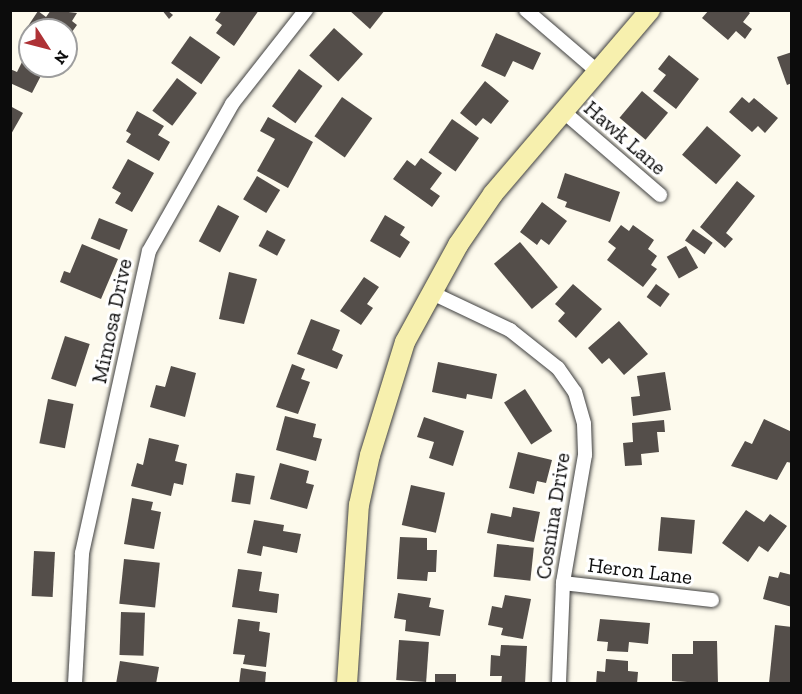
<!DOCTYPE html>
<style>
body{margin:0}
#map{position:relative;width:802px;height:694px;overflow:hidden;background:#fdfaed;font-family:"Zilla Slab",serif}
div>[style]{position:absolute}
.building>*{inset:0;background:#544e4a;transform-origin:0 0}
.roads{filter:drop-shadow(0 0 2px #3f3f3f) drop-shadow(0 0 2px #3f3f3f)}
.street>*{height:14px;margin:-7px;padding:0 7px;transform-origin:7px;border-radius:7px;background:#fff}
.secondary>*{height:20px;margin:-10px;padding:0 10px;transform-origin:10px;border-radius:10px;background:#f7f0ae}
span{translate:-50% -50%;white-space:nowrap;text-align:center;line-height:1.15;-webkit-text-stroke:6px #fff;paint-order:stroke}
.street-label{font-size:21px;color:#0c0c0c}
.frame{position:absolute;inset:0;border:12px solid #0c0c0c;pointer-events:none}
.north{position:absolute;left:18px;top:18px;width:60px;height:60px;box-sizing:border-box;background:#fff;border:2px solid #9e9e9e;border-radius:50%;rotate:126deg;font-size:16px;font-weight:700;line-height:24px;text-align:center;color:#0c0c0c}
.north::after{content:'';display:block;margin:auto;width:21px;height:27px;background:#ae3236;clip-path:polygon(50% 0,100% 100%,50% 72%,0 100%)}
</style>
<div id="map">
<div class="building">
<i style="clip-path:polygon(51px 10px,77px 13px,72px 21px,77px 25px,66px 40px,66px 30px,34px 30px,28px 26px,38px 11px,46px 17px)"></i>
<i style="clip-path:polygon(162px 10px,167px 10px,173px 15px,169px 19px)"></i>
<i style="clip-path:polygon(222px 10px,259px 10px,234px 46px,216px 33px,222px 25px,215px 20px)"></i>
<i style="clip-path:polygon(349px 10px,385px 10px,370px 29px)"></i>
<i style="clip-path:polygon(709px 10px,747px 10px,750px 13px,743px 22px,752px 29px,745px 39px,736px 31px,728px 40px,702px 18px)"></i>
<i style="left:334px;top:28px;width:39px;height:37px;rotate:42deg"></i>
<i style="clip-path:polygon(496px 33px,541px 53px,533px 70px,513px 61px,505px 77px,481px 66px)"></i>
<i style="left:190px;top:36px;width:37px;height:33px;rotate:35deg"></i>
<i style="clip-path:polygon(27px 52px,30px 66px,46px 66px,32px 93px,10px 83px,10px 69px,17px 72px)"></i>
<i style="clip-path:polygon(792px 52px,792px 83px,787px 85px,777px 57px)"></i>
<i style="clip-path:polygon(669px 55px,699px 79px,676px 109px,653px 91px,666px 75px,658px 69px)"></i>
<i style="left:299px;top:69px;width:29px;height:46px;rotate:36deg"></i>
<i style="left:177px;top:78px;width:25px;height:41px;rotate:37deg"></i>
<i style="clip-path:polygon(485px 81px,509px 101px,491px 124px,483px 118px,476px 126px,460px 113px)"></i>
<i style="left:642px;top:91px;width:34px;height:35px;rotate:40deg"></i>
<i style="left:342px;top:97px;width:37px;height:48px;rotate:35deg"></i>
<i style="clip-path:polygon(742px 97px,749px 103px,754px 98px,778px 118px,765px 133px,758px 126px,752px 132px,729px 112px)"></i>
<i style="clip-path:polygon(10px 106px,23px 113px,10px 136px)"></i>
<i style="clip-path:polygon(137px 111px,164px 126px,158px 135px,170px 142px,159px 161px,126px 142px,131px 134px,126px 131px)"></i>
<i style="clip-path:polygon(268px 117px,313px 142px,288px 188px,257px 171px,275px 139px,260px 131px)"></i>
<i style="left:452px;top:119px;width:33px;height:41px;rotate:35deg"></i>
<i style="left:707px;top:126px;width:45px;height:38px;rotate:41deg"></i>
<i style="clip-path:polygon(421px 158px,442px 173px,430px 189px,440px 196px,432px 207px,393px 179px,407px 160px,415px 166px)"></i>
<i style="clip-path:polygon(128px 159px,154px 173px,132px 212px,115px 203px,121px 193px,112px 188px)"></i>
<i style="clip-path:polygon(565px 173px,620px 192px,610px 222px,565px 207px,567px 202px,557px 198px)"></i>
<i style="left:257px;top:176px;width:27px;height:27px;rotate:31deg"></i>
<i style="clip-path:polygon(737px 181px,755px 196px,726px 233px,733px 239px,725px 248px,700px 227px)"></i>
<i style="clip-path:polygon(542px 202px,567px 221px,549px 245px,541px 239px,537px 245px,520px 232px)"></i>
<i style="left:218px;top:205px;width:24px;height:41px;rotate:28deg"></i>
<i style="clip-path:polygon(385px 215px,405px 227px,400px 235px,410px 242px,400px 258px,370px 241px)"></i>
<i style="left:99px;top:218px;width:31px;height:22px;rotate:22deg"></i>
<i style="clip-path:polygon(621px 225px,629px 231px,633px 225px,654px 240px,648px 249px,657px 256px,651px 265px,657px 269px,643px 287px,607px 260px,616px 248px,608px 242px)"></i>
<i style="left:693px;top:229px;width:24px;height:14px;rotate:35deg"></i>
<i style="left:267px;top:230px;width:21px;height:18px;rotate:28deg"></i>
<i style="left:520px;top:242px;width:59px;height:34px;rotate:50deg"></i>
<i style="clip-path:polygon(82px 244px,118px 259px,101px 299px,60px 282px,64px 271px,70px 273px)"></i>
<i style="left:686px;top:246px;width:25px;height:22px;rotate:61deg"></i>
<i style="clip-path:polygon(229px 272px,257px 279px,244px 324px,219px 319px)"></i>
<i style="clip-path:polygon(364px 277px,379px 287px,367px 304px,373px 308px,361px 325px,340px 311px)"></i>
<i style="clip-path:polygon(573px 284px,602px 309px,576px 338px,558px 321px,565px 313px,555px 304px)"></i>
<i style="left:656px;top:284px;width:17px;height:16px;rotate:36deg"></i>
<i style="clip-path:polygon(311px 319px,340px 330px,332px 350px,343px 355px,337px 369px,297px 354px)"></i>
<i style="clip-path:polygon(619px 321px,648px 354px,624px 375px,609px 358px,602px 364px,588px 348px)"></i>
<i style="left:65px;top:336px;width:26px;height:45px;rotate:18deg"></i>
<i style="clip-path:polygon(438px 362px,497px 374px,492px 399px,467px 394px,466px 399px,432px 392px)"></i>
<i style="clip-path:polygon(292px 364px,305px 369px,301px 379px,310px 382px,298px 414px,276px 407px)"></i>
<i style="clip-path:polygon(171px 366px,196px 373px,185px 417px,150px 407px,156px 385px,165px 387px)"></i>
<i style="clip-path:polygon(665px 372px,671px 410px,633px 416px,631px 397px,640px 396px,637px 376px)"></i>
<i style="left:525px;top:389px;width:50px;height:25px;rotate:57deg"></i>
<i style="left:48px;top:399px;width:26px;height:45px;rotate:11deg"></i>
<i style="clip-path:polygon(285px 416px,316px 424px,313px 437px,322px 439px,316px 461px,276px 450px)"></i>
<i style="clip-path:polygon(424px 417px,464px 431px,453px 466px,429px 458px,434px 442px,417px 437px)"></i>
<i style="clip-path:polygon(764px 419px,792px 432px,792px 463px,787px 462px,777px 480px,731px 466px,745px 441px,752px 444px)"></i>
<i style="clip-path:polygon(664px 420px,665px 432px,657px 432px,659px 452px,641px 454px,642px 465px,625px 466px,623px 443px,633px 442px,632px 423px)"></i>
<i style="clip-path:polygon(149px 438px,179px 445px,175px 461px,187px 464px,183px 485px,174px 483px,171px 496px,131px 486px,137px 463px,143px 465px)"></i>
<i style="clip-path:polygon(518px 452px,552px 460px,546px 483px,537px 481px,534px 494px,509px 488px)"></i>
<i style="clip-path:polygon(280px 463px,309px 471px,306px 483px,314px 485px,307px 509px,270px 499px)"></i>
<i style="left:236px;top:473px;width:19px;height:29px;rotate:9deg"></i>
<i style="left:411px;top:485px;width:35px;height:41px;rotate:13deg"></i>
<i style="clip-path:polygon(132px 498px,153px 502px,151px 510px,161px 512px,154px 549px,124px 544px)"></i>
<i style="clip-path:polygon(513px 507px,540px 512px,534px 542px,487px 533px,491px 513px,511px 517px)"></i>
<i style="clip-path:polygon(746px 510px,764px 522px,770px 514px,787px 526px,768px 552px,759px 546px,748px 562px,722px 543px)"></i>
<i style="left:661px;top:517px;width:34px;height:34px;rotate:5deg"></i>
<i style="clip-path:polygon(254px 520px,284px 525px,283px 531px,301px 534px,297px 553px,263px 546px,261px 556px,247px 553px)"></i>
<i style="clip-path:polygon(400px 537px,427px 538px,427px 550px,437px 550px,436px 572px,428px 572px,427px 581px,397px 579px)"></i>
<i style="left:497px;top:544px;width:37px;height:33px;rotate:6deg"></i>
<i style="left:34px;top:551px;width:21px;height:45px;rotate:3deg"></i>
<i style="left:124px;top:559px;width:36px;height:45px;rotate:6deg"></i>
<i style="clip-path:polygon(238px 569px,262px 572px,259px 591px,279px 594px,277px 613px,232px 607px)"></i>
<i style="clip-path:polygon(780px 572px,792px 575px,792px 607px,763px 599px,769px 576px,778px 578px)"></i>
<i style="clip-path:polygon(398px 593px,431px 598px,429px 607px,444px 610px,440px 636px,405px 631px,406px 620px,394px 618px)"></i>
<i style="clip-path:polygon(505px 595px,531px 599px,523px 639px,501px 635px,503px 628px,488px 625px,492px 606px,502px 608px)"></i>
<i style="left:121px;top:612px;width:24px;height:43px;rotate:2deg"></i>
<i style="clip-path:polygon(238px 619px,260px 622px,259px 631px,270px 633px,266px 667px,243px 664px,245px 655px,233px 654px)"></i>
<i style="clip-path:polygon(600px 619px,650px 623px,648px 644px,629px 642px,628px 652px,607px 651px,608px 642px,597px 641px)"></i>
<i style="clip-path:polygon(775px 625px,792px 627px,792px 684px,769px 683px)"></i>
<i style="left:399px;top:640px;width:30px;height:40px;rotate:4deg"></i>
<i style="clip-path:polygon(693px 641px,717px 641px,718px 684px,672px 681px,672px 654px,693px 654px)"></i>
<i style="clip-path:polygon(501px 645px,527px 646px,525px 684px,501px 684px,502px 676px,490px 676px,491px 655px,500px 656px)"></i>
<i style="clip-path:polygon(606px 659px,628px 661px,628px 671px,638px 672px,637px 684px,596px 684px,597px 671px,605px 672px)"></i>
<i style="clip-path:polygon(120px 661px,159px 667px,156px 684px,116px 684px)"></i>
<i style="clip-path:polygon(241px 668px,266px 672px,265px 684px,239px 684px)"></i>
<i style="left:435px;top:674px;width:21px;height:10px"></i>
</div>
<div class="roads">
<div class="street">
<i style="left:526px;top:10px;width:95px;rotate:40.7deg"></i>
<i style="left:564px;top:112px;width:127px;rotate:40.8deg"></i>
<i style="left:430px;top:292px;width:89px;rotate:25.4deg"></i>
<i style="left:510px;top:330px;width:61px;rotate:38.4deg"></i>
<i style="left:558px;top:368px;width:29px;rotate:55deg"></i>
<i style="left:575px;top:392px;width:33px;rotate:74deg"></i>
<i style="left:584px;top:424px;width:31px;rotate:88deg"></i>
<i style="left:585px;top:455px;width:130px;rotate:99.8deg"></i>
<i style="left:563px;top:583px;width:101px;rotate:92.3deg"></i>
<i style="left:563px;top:583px;width:150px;rotate:6.5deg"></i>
<i style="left:75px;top:684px;width:131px;rotate:-86.9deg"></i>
<i style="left:82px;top:553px;width:309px;rotate:-77.5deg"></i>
<i style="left:149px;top:251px;width:169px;rotate:-60.5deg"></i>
<i style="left:232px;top:104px;width:120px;rotate:-51.8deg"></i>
</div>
<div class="secondary">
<i style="left:347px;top:684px;width:179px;rotate:-86.2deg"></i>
<i style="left:359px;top:505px;width:51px;rotate:-77.6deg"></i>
<i style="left:370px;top:455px;width:118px;rotate:-72.8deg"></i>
<i style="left:405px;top:342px;width:111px;rotate:-61.3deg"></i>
<i style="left:458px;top:245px;width:62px;rotate:-55.5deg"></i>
<i style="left:493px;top:194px;width:242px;rotate:-49.5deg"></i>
</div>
</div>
<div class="street-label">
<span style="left:625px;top:138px;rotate:41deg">Hawk Lane</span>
<span style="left:112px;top:321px;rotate:-78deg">Mimosa Drive</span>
<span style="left:553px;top:516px;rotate:-81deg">Cosnina Drive</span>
<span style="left:640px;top:571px;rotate:7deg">Heron Lane</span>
</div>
<div class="frame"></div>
<div class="north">N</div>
</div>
